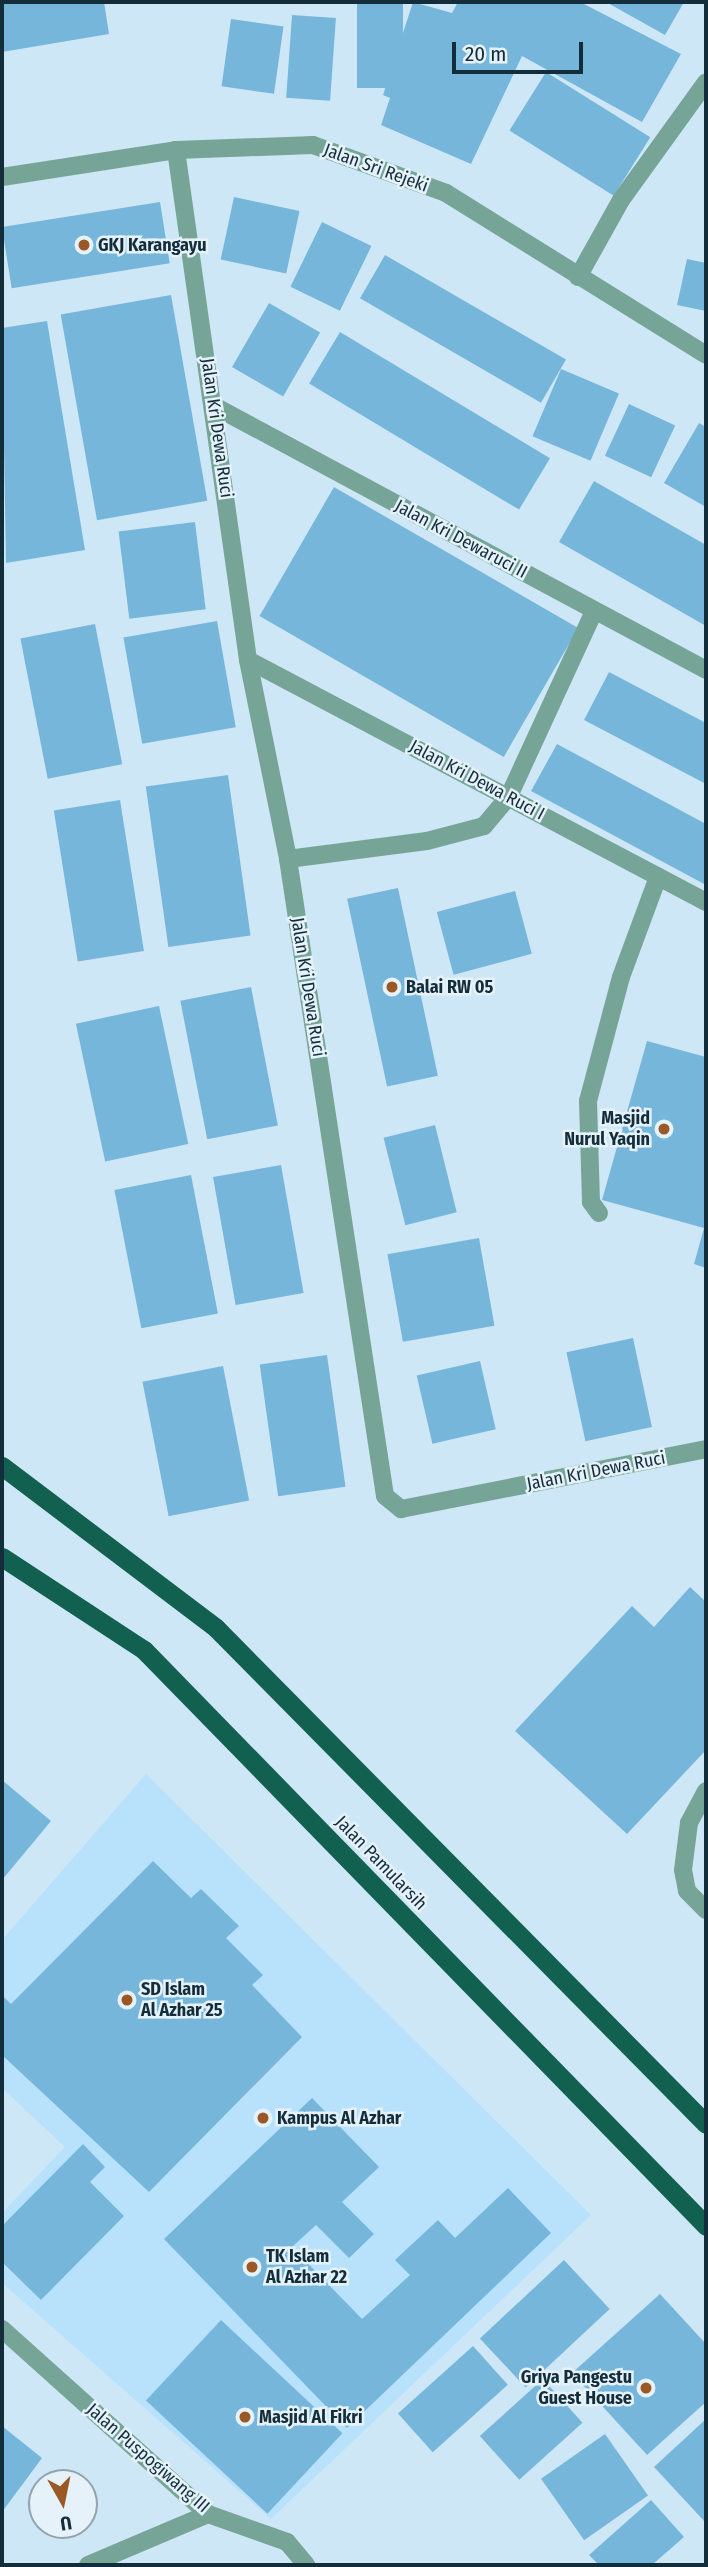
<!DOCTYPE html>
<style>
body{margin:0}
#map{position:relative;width:708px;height:2567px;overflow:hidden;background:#cee7f6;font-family:"Fira Sans Condensed",sans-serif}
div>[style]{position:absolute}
.built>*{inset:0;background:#b8e2fb}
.building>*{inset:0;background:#77b6db;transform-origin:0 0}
.service>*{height:18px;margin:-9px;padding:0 9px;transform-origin:9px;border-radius:9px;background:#76a597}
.minor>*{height:18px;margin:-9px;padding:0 9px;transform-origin:9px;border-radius:9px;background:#76a597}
.trunk>*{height:19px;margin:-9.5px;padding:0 9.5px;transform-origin:9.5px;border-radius:9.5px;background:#126050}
.dots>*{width:19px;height:19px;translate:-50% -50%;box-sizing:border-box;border:4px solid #e6f2fa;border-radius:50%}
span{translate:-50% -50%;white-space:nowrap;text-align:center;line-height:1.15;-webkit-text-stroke:5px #e6f2fa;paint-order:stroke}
.street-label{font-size:18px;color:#132d3b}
.poi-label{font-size:18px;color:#132d3b;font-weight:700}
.left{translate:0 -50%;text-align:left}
.right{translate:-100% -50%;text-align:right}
.frame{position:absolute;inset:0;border:4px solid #132d3b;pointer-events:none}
.north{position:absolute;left:28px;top:2469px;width:70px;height:70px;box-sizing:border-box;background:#e6f2fa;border:2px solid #92a3ae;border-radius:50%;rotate:171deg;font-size:19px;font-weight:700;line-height:28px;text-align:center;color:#132d3b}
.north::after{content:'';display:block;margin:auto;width:24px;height:32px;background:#995825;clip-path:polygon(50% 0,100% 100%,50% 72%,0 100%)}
.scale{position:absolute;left:452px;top:42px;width:131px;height:32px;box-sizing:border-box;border:4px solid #132d3b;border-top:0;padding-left:9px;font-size:21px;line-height:24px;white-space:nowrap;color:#132d3b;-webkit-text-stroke:5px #e6f2fa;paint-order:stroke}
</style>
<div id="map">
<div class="built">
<i style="clip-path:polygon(146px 1774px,591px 2215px,271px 2519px,2px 2283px,2px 2213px,65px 2147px,2px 2088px,2px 1940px)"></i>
</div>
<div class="building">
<i style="clip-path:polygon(2px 2px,104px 2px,109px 34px,2px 52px)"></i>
<i style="left:357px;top:2px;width:46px;height:86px"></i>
<i style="clip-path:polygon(413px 2px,452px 13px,458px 2px,580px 2px,681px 54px,642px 122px,522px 56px,471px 164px,381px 125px,390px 98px,383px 95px)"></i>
<i style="clip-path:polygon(606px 2px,684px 2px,665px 35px)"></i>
<i style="left:292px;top:15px;width:44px;height:83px;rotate:4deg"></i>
<i style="left:231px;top:19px;width:53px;height:68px;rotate:8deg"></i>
<i style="left:546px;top:72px;width:123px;height:69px;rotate:32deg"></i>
<i style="left:234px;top:197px;width:67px;height:64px;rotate:12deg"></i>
<i style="left:160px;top:202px;width:62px;height:160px;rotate:81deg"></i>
<i style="left:322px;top:222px;width:55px;height:72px;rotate:26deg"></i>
<i style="left:385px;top:255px;width:209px;height:50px;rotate:30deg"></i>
<i style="clip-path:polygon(687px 259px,706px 263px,706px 311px,677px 305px)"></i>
<i style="left:171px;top:295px;width:209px;height:112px;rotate:80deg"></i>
<i style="left:269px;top:303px;width:59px;height:74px;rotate:30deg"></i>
<i style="clip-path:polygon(47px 321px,85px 550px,6px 563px,2px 328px)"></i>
<i style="left:340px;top:332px;width:245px;height:60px;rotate:31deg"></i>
<i style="left:561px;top:369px;width:63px;height:73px;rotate:23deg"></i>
<i style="left:629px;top:404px;width:51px;height:57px;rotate:25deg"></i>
<i style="clip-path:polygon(699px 423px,706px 427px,706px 507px,664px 483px)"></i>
<i style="clip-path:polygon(594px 481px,706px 545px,706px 626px,559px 542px)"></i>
<i style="left:334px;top:487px;width:282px;height:149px;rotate:30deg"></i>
<i style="left:195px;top:522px;width:88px;height:77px;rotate:83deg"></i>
<i style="left:217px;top:621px;width:108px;height:95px;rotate:80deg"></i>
<i style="left:95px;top:624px;width:143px;height:76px;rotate:79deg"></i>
<i style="clip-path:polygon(609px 672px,706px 723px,706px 784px,584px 720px)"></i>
<i style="clip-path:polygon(557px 744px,706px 824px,706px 885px,531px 791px)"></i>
<i style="left:228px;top:775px;width:162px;height:83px;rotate:82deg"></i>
<i style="left:120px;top:800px;width:153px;height:67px;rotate:81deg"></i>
<i style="left:398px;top:888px;width:192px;height:52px;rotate:78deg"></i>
<i style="left:515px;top:891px;width:65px;height:81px;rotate:75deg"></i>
<i style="left:251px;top:987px;width:141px;height:72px;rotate:79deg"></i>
<i style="left:159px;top:1006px;width:141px;height:85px;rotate:78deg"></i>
<i style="clip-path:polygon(647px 1041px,706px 1057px,706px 1268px,694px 1264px,704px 1228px,602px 1200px)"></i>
<i style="left:435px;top:1125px;width:90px;height:53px;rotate:76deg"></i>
<i style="left:281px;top:1165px;width:130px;height:69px;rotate:80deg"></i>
<i style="left:191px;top:1175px;width:141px;height:78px;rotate:79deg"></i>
<i style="left:479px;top:1238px;width:89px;height:93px;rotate:80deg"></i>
<i style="left:633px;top:1338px;width:91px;height:68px;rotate:78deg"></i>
<i style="left:327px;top:1355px;width:133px;height:68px;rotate:82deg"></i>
<i style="left:480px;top:1361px;width:70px;height:65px;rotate:77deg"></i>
<i style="left:223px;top:1366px;width:137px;height:82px;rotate:79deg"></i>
<i style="clip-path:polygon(690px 1587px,706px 1602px,706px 1750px,627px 1834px,515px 1731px,632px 1606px,654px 1627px)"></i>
<i style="clip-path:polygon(2px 1780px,51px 1821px,2px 1880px)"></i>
<i style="clip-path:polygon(153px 1861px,191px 1898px,201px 1889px,239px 1926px,226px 1938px,263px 1975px,252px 1985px,302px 2037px,149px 2192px,2px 2055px,2px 1995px,11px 2004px)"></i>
<i style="clip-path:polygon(312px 2098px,379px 2167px,342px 2202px,374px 2234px,349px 2258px,316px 2225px,292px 2247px,362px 2319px,410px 2275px,395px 2260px,438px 2220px,455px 2238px,508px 2188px,551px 2233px,347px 2428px,164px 2239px)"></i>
<i style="clip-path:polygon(83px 2144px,105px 2167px,90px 2182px,124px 2216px,41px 2300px,2px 2262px,2px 2226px)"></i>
<i style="left:564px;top:2260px;width:67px;height:115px;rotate:47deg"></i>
<i style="clip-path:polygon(660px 2294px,706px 2344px,706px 2402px,647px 2455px,572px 2373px)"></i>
<i style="left:221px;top:2320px;width:166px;height:110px;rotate:43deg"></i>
<i style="left:473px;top:2346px;width:52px;height:101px;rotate:48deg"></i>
<i style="left:543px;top:2379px;width:59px;height:85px;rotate:48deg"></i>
<i style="clip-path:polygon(706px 2419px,706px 2523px,654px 2467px)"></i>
<i style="clip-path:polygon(2px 2426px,42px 2458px,2px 2512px)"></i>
<i style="left:605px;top:2434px;width:75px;height:78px;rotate:55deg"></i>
<i style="clip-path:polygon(651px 2500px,684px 2537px,652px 2565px,599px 2565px,589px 2555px)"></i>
</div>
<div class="service">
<i style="left:599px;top:1213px;width:14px;rotate:-126deg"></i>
<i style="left:591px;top:1202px;width:101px;rotate:-91.7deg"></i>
<i style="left:588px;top:1101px;width:128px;rotate:-75.1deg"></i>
<i style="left:621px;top:977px;width:107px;rotate:-69.7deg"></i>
<i style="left:706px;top:1791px;width:36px;rotate:118deg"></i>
<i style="left:689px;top:1823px;width:47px;rotate:97.3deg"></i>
<i style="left:683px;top:1870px;width:21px;rotate:79deg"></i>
<i style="left:687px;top:1891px;width:27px;rotate:45deg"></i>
</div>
<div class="minor">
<i style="left:176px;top:150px;width:515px;rotate:81.96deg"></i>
<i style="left:248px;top:660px;width:203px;rotate:78.6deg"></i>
<i style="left:288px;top:859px;width:644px;rotate:81.34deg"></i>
<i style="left:385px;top:1496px;width:21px;rotate:39deg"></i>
<i style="left:401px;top:1509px;width:311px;rotate:-11.1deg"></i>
<i style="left:2px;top:177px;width:176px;rotate:-8.8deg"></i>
<i style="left:176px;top:150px;width:137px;rotate:-2.1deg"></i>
<i style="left:313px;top:145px;width:141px;rotate:19.8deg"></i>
<i style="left:446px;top:193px;width:306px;rotate:31.9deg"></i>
<i style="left:578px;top:277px;width:88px;rotate:-60.8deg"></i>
<i style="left:621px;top:200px;width:145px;rotate:-54.2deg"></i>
<i style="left:216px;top:407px;width:556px;rotate:28.22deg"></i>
<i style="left:248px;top:660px;width:518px;rotate:27.85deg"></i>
<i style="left:288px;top:859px;width:140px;rotate:-7.4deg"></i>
<i style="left:427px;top:841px;width:59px;rotate:-14.7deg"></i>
<i style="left:484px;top:826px;width:39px;rotate:-50deg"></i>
<i style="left:509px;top:796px;width:204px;rotate:-65.3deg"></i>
<i style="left:2px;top:2329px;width:277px;rotate:41.9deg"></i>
<i style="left:208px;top:2514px;width:84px;rotate:19.5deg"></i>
<i style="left:287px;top:2542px;width:30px;rotate:50deg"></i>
<i style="left:88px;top:2565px;width:130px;rotate:-23deg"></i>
</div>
<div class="trunk">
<i style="left:2px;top:1466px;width:268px;rotate:37.1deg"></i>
<i style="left:216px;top:1628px;width:697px;rotate:45.35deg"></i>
<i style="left:2px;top:1557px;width:170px;rotate:33.2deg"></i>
<i style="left:144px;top:1650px;width:805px;rotate:45.7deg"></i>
</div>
<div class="dots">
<i style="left:84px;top:245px;background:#995825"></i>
<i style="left:392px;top:987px;background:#995825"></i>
<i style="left:664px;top:1129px;background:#995825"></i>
<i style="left:127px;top:2000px;background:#995825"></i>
<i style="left:263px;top:2118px;background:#995825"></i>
<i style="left:252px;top:2267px;background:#995825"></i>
<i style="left:646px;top:2388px;background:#995825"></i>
<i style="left:245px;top:2417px;background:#995825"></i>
</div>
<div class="street-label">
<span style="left:376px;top:168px;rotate:20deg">Jalan Sri Rejeki</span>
<span style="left:217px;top:428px;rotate:82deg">Jalan Kri Dewa Ruci</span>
<span style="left:461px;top:539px;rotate:28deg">Jalan Kri Dewaruci II</span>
<span style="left:477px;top:780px;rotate:28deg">Jalan Kri Dewa Ruci I</span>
<span style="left:308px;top:987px;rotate:81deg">Jalan Kri Dewa Ruci</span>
<span style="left:596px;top:1471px;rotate:-11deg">Jalan Kri Dewa Ruci</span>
<span style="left:381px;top:1863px;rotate:46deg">Jalan Pamularsih</span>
<span style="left:148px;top:2458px;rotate:41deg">Jalan Puspogiwang III</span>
</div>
<div class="poi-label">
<span class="left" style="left:98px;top:245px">GKJ Karangayu</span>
<span class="left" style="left:406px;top:987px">Balai RW 05</span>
<span class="right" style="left:650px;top:1129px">Masjid<br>Nurul Yaqin</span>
<span class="left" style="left:141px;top:2000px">SD Islam<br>Al Azhar 25</span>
<span class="left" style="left:277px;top:2118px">Kampus Al Azhar</span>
<span class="left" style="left:266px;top:2267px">TK Islam<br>Al Azhar 22</span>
<span class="right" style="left:632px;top:2388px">Griya Pangestu<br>Guest House</span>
<span class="left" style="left:259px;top:2417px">Masjid Al Fikri</span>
</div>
<div class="frame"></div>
<div class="north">U</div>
<div class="scale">20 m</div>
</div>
